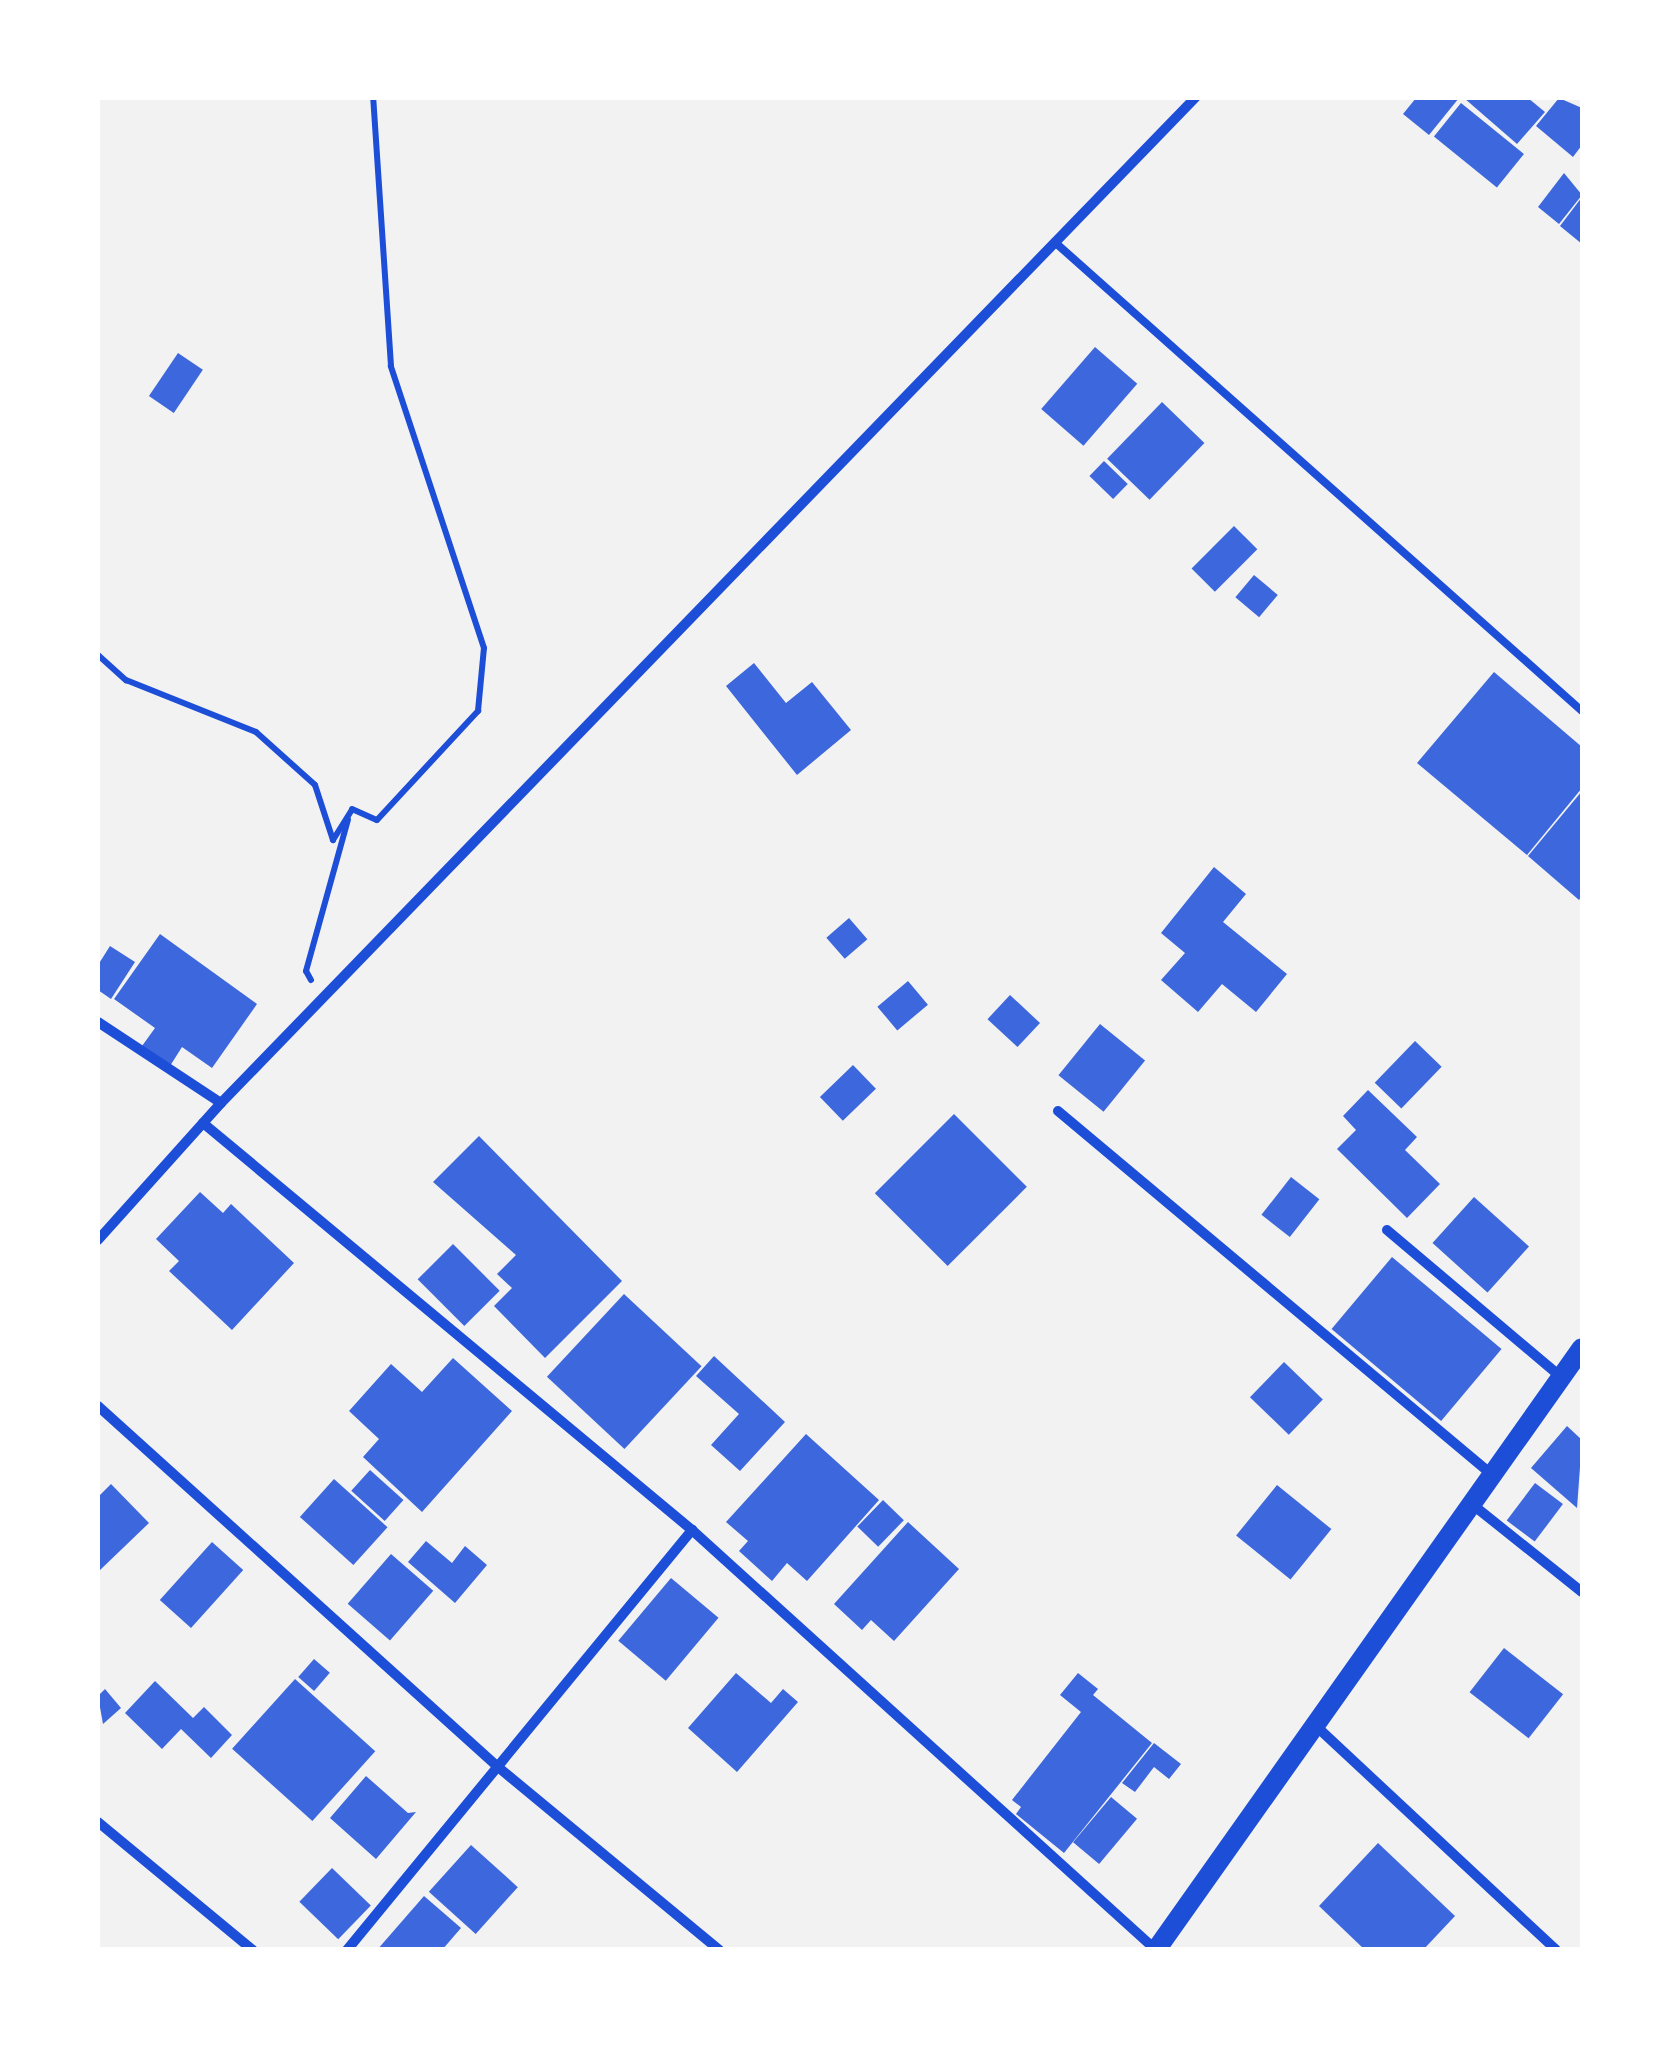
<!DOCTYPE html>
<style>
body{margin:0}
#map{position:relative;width:1680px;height:2047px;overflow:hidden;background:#f2f2f2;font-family:"Public Sans",sans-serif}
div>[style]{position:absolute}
.building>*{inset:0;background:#3d67dc;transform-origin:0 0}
.path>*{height:6px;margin:-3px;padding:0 3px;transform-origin:3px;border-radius:3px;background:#1d4ed8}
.service>*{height:8px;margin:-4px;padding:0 4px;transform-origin:4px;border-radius:4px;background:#1d4ed8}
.minor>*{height:10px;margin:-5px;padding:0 5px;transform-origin:5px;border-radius:5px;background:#1d4ed8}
.secondary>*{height:20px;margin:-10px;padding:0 10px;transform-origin:10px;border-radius:10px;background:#1d4ed8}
span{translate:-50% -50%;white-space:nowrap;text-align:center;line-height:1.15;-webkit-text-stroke:8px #fff;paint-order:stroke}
.frame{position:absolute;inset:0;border:100px solid #fff;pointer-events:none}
</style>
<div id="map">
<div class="building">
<i style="clip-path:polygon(1416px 98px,1459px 98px,1429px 135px,1403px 114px)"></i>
<i style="clip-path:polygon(1464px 98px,1528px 98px,1545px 112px,1517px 144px)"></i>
<i style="clip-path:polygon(1559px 98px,1582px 108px,1582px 145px,1573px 157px,1536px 126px)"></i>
<i style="left:1461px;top:103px;width:81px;height:43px;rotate:39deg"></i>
<i style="clip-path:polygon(1564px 173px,1582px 195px,1559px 224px,1538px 207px)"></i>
<i style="clip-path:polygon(1582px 197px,1582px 244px,1560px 226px)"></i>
<i style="left:1095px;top:347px;width:56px;height:82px;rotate:41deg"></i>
<i style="left:178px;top:353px;width:30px;height:52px;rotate:34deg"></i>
<i style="left:1162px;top:402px;width:59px;height:79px;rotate:44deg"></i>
<i style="left:1104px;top:461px;width:33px;height:21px;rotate:44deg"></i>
<i style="left:1234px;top:526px;width:33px;height:60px;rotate:45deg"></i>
<i style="left:1254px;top:575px;width:31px;height:29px;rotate:40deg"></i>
<i style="clip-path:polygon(754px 663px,786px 703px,812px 682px,851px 730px,797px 775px,726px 686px)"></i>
<i style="clip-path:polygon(1494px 672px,1582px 747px,1582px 788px,1527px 855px,1417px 763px)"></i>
<i style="clip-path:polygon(1582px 791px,1582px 896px,1579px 900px,1528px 856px)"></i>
<i style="clip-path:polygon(1214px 867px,1246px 894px,1223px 922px,1287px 974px,1256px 1012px,1222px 984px,1198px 1012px,1161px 980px,1185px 953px,1161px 933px)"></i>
<i style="left:849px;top:918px;width:28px;height:30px;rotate:49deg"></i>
<i style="clip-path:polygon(160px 934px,257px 1004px,212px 1068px,182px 1047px,170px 1066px,142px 1046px,155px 1028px,114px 999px)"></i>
<i style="clip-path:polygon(110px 946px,135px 962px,111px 999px,98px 990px,98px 965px)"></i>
<i style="left:908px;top:981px;width:31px;height:40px;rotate:50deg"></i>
<i style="left:1010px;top:995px;width:41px;height:33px;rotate:43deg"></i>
<i style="left:1100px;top:1024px;width:58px;height:66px;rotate:39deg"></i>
<i style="left:1415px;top:1041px;width:37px;height:58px;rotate:44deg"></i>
<i style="left:853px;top:1065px;width:33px;height:46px;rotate:46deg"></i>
<i style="clip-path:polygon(1368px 1090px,1417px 1137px,1405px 1150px,1440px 1184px,1407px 1218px,1337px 1149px,1356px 1130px,1343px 1116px)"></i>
<i style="left:954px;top:1114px;width:103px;height:112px;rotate:45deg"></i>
<i style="clip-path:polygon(479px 1136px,622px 1281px,545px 1358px,494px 1306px,512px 1288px,497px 1274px,516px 1255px,433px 1182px)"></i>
<i style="left:1291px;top:1177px;width:36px;height:48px;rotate:38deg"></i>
<i style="clip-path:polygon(200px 1192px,223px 1213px,231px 1204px,294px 1263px,232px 1330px,169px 1271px,179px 1261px,156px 1239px)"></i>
<i style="left:1474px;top:1197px;width:74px;height:62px;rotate:42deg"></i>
<i style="left:453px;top:1244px;width:66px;height:50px;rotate:45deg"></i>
<i style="left:1392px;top:1257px;width:143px;height:94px;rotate:40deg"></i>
<i style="left:624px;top:1294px;width:106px;height:113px;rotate:43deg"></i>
<i style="clip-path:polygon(714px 1356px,785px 1422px,740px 1471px,711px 1445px,739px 1414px,696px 1376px)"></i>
<i style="clip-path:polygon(453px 1358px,512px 1411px,422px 1512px,363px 1457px,379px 1439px,349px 1411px,391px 1364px,422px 1392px)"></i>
<i style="left:1284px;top:1362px;width:54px;height:49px;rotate:44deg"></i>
<i style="clip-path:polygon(1567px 1426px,1582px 1440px,1577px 1508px,1531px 1468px)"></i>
<i style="clip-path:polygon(806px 1434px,879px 1500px,807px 1581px,787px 1563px,772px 1581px,739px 1551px,748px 1541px,726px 1522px)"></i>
<i style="left:370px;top:1470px;width:45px;height:28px;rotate:42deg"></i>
<i style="left:334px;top:1479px;width:72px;height:51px;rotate:42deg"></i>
<i style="left:1535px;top:1483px;width:35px;height:47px;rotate:37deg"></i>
<i style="clip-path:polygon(111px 1484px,149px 1523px,98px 1572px,98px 1497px)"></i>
<i style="left:1277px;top:1485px;width:70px;height:65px;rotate:39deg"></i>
<i style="left:883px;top:1500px;width:29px;height:37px;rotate:44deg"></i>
<i style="clip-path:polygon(908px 1522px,959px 1569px,894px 1641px,871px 1620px,862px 1630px,834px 1604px)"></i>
<i style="clip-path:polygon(426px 1541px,452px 1563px,465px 1546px,487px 1565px,455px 1603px,408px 1562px)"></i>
<i style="left:212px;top:1542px;width:42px;height:78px;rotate:42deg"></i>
<i style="left:391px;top:1554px;width:56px;height:66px;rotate:41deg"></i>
<i style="left:671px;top:1578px;width:62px;height:82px;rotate:40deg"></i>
<i style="left:1504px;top:1648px;width:75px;height:56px;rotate:38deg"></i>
<i style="left:314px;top:1659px;width:21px;height:24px;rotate:41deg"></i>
<i style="clip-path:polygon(736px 1673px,771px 1703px,783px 1689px,798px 1702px,737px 1772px,688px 1728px)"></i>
<i style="clip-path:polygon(1078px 1673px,1098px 1689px,1093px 1695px,1152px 1743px,1064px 1853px,1016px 1814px,1021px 1807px,1012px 1800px,1081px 1712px,1060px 1695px)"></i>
<i style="left:295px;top:1679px;width:108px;height:94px;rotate:42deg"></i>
<i style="clip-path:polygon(155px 1681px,193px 1718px,204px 1707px,232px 1735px,211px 1758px,181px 1729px,162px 1749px,125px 1713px)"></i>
<i style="clip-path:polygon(105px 1689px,121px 1708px,103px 1724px,98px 1696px)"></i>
<i style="clip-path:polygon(1154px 1743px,1181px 1764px,1169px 1779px,1154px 1767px,1135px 1792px,1122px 1783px)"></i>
<i style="clip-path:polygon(366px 1776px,408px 1813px,416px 1812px,376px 1859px,330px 1818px)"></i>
<i style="left:1111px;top:1797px;width:34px;height:59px;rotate:40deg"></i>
<i style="clip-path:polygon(1378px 1843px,1455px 1916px,1423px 1950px,1365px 1950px,1319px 1906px)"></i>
<i style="left:471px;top:1845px;width:63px;height:63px;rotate:42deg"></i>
<i style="left:332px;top:1868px;width:54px;height:47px;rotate:44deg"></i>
<i style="clip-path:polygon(424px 1896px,461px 1928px,442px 1950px,377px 1950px)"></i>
</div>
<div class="path">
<i style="left:98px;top:655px;width:38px;rotate:42deg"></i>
<i style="left:126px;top:680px;width:140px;rotate:21.8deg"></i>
<i style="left:256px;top:732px;width:79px;rotate:41.9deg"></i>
<i style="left:315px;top:785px;width:58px;rotate:71.9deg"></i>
<i style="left:333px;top:840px;width:36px;rotate:-58deg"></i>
<i style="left:352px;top:809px;width:27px;rotate:24deg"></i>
<i style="left:377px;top:820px;width:149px;rotate:-47.2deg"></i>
<i style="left:478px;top:711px;width:63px;rotate:-84.6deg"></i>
<i style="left:484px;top:648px;width:297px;rotate:-108.3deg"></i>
<i style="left:391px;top:366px;width:269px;rotate:-93.8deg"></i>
<i style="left:311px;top:980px;width:10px;rotate:-119deg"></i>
<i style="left:306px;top:971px;width:157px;rotate:-74.5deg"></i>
</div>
<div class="service">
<i style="left:1058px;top:245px;width:701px;rotate:41.65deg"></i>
</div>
<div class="minor">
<i style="left:98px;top:1022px;width:147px;rotate:33.4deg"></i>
<i style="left:1058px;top:1111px;width:565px;rotate:39.97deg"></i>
<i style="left:203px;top:1123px;width:636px;rotate:39.77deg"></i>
<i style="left:692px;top:1530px;width:626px;rotate:42.15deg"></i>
<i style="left:1387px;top:1230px;width:228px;rotate:40.2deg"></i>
<i style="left:98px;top:1240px;width:184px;rotate:-48.1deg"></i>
<i style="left:221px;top:1103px;width:1400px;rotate:-45.9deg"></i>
<i style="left:98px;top:1406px;width:539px;rotate:42.07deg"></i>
<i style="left:498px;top:1767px;width:287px;rotate:39.6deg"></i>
<i style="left:1473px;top:1505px;width:139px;rotate:38.6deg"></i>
<i style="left:1316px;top:1726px;width:328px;rotate:43deg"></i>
<i style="left:98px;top:1822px;width:201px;rotate:39.6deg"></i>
<i style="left:347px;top:1950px;width:544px;rotate:-50.6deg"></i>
</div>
<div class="secondary">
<i style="left:1156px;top:1950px;width:737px;rotate:-54.72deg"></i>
</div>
<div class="frame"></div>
</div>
